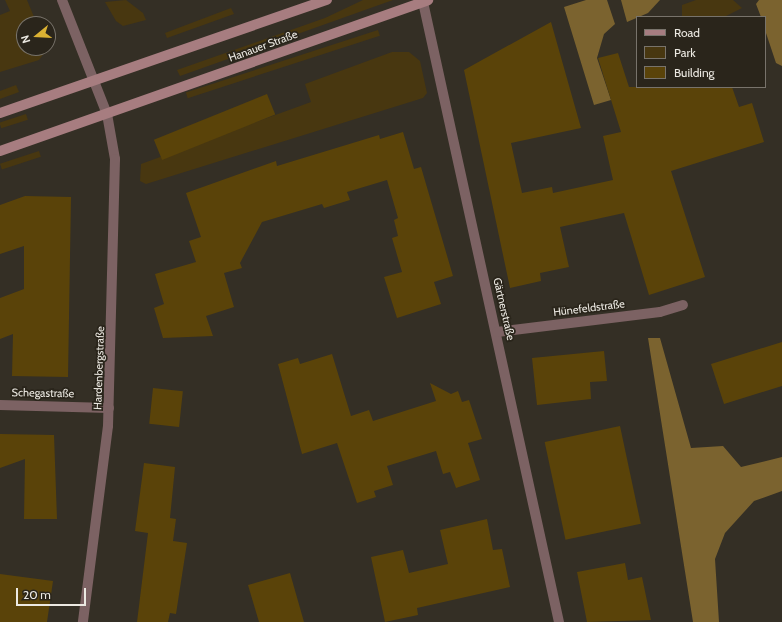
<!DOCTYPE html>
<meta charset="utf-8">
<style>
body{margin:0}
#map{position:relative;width:782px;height:622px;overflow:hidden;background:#342f25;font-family:Cabin,sans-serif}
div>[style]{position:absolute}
.green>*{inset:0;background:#483710;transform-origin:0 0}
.forest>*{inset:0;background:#7b632f}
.building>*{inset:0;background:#5a4309;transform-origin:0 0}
.street>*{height:10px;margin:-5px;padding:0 5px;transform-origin:5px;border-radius:5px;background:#7c6263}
.secondary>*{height:10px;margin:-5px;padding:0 5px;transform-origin:5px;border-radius:5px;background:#a77d80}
span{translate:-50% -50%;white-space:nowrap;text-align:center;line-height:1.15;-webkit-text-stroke:3.5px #2a251b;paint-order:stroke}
.street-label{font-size:11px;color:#ece9e2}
.legend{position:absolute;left:636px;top:16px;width:130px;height:72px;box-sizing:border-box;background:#2a251b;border:1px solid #78736b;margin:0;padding:5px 7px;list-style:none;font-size:12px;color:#ece9e2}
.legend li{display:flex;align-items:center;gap:8px;height:20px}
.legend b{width:20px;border:1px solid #78736b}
.north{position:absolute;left:16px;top:16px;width:40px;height:40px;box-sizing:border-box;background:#2a251b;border:1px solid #78736b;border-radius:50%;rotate:252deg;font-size:11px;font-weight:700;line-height:16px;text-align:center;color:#ece9e2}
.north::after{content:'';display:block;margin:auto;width:14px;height:18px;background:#dbb233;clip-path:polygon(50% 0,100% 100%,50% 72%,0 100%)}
.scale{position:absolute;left:16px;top:588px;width:70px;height:18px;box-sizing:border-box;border:2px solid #ece9e2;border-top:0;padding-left:5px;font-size:12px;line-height:14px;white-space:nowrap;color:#ece9e2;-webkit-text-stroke:3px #2a251b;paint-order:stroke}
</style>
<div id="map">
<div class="green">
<i style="clip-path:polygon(5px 0,27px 0,37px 24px,24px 24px,24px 48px,45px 48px,45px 52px,39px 60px,0 72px,0 15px,10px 11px)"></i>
<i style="clip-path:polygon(126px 0,143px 13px,146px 20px,123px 26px,116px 21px,105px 2px)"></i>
<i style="clip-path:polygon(363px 0,393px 0,180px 76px,177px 70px,325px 18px)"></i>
<i style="clip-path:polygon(696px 0,733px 0,742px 8px,724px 17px,682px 17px,682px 5px)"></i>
<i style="clip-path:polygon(231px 8px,234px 14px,167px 38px,165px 33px)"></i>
<i style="left:378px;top:30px;width:6px;height:202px;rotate:72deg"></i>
<i style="clip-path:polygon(392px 52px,409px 52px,420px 61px,427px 93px,423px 98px,146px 184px,140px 181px,141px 164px,311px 102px,305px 84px)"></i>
<i style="clip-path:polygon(16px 85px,19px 92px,0 99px,0 91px)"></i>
<i style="left:26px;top:114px;width:6px;height:28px;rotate:72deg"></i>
<i style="left:39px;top:151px;width:6px;height:41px;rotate:72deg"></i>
</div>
<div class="forest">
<i style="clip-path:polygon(586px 0,607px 0,615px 24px,604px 34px,597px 58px,611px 100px,594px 105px,564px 7px)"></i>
<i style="clip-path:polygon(621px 0,660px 0,648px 13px,627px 22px)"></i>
<i style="clip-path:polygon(759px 0,782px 0,782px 66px,776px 63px,765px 30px,765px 17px,761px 17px,756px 4px)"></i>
<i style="clip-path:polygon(648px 338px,660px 338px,691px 448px,723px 446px,741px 467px,782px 457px,782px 491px,754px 501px,725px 533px,715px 559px,719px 622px,693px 622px)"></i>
</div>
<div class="building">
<i style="clip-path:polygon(551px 22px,581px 128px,511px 143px,522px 193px,552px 187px,553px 193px,613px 180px,603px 136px,621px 132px,598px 58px,618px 53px,629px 87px,732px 87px,739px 107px,752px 103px,764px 142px,671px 171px,705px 277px,649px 295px,624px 213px,560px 227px,569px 267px,540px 273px,541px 281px,510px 288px,464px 70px)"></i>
<i style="left:267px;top:94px;width:22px;height:122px;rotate:68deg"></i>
<i style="clip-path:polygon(403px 132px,414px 169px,421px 167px,453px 276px,434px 282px,441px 304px,397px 318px,384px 277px,402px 272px,392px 238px,398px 236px,394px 220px,398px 218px,387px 180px,347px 192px,350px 200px,324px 208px,322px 204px,262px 222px,240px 263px,242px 268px,224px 273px,234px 307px,206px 316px,213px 336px,163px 338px,154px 308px,164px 304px,155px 274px,196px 262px,189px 241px,201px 237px,186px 193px,276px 161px,277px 166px,379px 135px,380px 139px)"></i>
<i style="clip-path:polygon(25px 196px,71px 197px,68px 377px,12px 376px,13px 334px,0 339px,0 298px,24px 289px,24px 246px,0 254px,0 205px)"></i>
<i style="clip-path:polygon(782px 342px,782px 386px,724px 404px,711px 364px)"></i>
<i style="clip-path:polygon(604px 351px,607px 381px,590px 382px,591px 399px,537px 405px,532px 358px)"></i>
<i style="clip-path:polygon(332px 354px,351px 416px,369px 410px,373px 421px,436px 401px,430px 383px,451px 394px,458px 391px,462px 402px,469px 400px,482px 439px,468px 443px,480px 480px,456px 488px,450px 472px,443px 474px,436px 451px,387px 466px,393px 485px,374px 491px,376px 497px,357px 503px,337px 443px,302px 454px,278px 364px,298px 358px,300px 364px)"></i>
<i style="left:153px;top:388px;width:30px;height:36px;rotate:6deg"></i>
<i style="left:620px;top:426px;width:100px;height:77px;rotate:78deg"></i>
<i style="clip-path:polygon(0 434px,54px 435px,57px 519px,24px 519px,25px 459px,0 468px)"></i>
<i style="clip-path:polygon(144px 463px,175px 467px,170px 518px,176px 519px,173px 541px,187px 543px,176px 614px,170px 613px,168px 622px,137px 622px,148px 533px,135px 531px)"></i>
<i style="clip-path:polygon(487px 519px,493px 550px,502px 549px,510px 587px,417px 608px,418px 615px,385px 622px,371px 557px,403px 550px,409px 573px,448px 564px,440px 530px)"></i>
<i style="clip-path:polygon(625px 563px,628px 580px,642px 577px,651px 620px,587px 622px,577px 572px)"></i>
<i style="clip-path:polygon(290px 573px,304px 622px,259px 622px,248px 585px)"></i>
<i style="clip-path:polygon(0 574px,53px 581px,47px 622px,0 622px)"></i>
</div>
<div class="street">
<i style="left:62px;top:0;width:123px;rotate:68.5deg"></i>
<i style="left:107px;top:114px;width:46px;rotate:79.9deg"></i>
<i style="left:115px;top:159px;width:267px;rotate:91.5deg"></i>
<i style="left:108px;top:426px;width:198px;rotate:97.3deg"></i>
<i style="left:423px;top:2px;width:635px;rotate:77.63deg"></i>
<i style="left:497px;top:332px;width:164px;rotate:-7deg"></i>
<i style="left:660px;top:312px;width:24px;rotate:-17deg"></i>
<i style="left:0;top:405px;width:109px;rotate:1.6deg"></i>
</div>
<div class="secondary">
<i style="left:0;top:113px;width:346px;rotate:-19.1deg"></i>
<i style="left:0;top:151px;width:454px;rotate:-19.4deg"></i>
</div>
<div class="street-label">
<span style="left:263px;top:46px;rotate:-20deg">Hanauer Straße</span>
<span style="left:589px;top:308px;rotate:-7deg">Hünefeldstraße</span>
<span style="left:504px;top:309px;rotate:77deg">Gärtnerstraße</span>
<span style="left:99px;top:368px;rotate:-88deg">Hardenbergstraße</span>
<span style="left:43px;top:393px;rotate:1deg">Schegastraße</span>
</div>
<ul class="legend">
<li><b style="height:5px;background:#a77d80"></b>Road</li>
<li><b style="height:11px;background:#483710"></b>Park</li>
<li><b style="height:11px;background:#5a4309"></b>Building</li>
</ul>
<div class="north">N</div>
<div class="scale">20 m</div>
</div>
